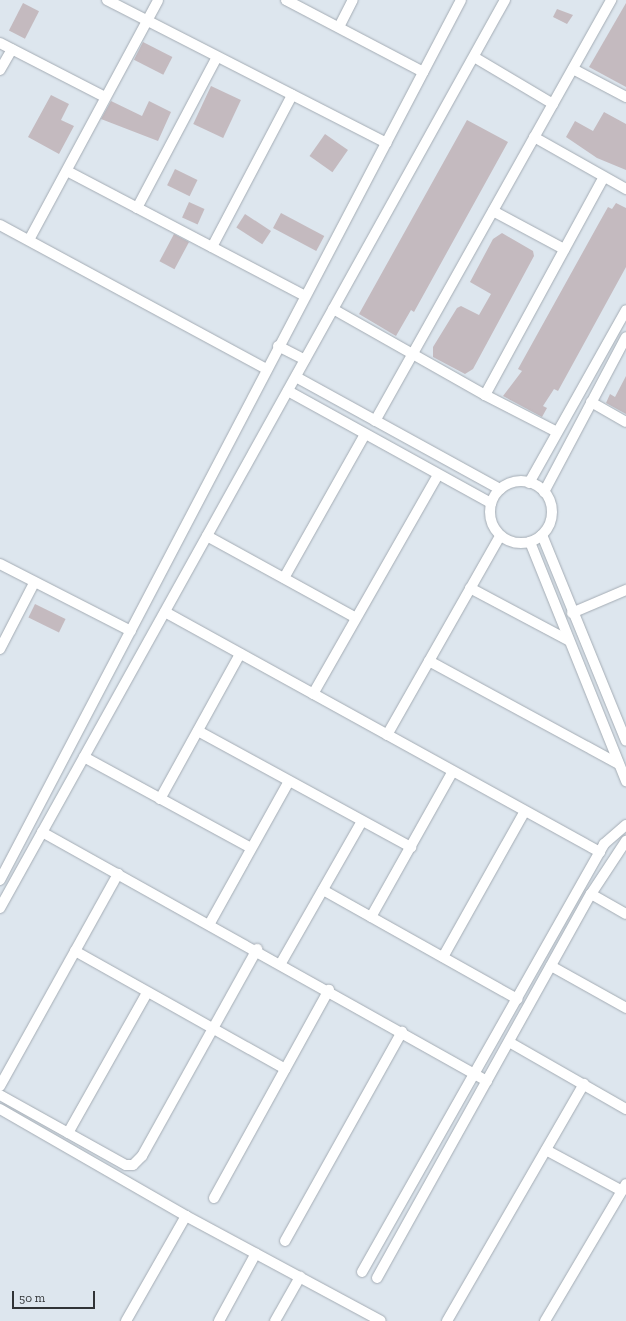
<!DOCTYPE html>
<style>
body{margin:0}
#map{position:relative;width:626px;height:1321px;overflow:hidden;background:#dde6ee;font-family:"Zilla Slab",serif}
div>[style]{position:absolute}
.building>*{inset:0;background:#c4babf;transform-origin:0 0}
.roads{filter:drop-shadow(0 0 1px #a4acb4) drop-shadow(0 0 1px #a4acb4)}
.street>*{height:10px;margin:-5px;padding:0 5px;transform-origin:5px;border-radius:5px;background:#fff}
.street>.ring{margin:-5px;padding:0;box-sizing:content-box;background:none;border:10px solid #fff;border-radius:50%}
span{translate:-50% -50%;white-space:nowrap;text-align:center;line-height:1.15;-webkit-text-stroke:3px #dde6ee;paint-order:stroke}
.scale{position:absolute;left:12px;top:1291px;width:83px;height:18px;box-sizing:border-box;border:2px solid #303336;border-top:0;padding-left:5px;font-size:12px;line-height:14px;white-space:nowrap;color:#303336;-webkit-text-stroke:3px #dde6ee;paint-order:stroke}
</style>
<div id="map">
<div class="building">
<i style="left:23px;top:3px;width:18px;height:31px;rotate:27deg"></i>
<i style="clip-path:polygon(626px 3px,626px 87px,589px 67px)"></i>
<i style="clip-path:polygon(557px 9px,573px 15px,567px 24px,553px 17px)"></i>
<i style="left:143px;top:42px;width:33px;height:20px;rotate:27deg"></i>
<i style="left:211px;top:86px;width:33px;height:42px;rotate:25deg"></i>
<i style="clip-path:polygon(51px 95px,69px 104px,61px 120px,74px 126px,59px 154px,28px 137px)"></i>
<i style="clip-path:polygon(111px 101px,142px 116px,149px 101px,171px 112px,158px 141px,101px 119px)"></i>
<i style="clip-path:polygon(604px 112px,626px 124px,626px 170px,597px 158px,566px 137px,575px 121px,593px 131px)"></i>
<i style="clip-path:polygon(467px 120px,508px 142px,414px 312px,411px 310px,396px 336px,359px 314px)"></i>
<i style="left:325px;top:134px;width:28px;height:27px;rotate:35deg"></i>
<i style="left:175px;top:169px;width:25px;height:18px;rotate:26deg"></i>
<i style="left:189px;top:202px;width:17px;height:17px;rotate:24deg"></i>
<i style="clip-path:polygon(616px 203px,626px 208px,626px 267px,558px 391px,554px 389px,543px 406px,547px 408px,542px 417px,503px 396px,522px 371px,518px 369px,599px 223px,608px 207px,612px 209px)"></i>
<i style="left:281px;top:213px;width:49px;height:17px;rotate:28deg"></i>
<i style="left:245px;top:214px;width:31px;height:16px;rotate:33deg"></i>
<i style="clip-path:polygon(502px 233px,533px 251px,534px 256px,473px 369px,465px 374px,433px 357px,433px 347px,457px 308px,461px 306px,479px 315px,491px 294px,470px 282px,493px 239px)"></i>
<i style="left:174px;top:234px;width:17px;height:31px;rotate:28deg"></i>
<i style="clip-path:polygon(626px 376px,626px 414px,606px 403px,610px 394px,615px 397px)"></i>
<i style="left:35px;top:604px;width:34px;height:15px;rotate:26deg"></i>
</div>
<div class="roads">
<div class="street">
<i style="left:107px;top:0;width:314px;rotate:27.1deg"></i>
<i style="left:286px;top:0;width:155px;rotate:27.7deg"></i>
<i style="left:339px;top:27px;width:30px;rotate:-63deg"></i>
<i style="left:0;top:43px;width:118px;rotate:27.2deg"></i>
<i style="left:474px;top:57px;width:92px;rotate:30.7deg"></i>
<i style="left:573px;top:69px;width:60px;rotate:27.8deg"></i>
<i style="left:0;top:70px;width:24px;rotate:-60deg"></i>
<i style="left:534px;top:137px;width:106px;rotate:29.5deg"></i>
<i style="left:67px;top:171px;width:269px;rotate:27.7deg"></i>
<i style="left:137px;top:208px;width:171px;rotate:-62.1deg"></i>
<i style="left:493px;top:211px;width:81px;rotate:28.2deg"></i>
<i style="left:0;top:225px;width:302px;rotate:28.4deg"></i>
<i style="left:29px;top:240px;width:272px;rotate:-61.7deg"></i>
<i style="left:212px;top:247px;width:172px;rotate:-62.2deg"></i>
<i style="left:333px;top:309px;width:175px;rotate:29.5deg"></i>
<i style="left:485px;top:395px;width:81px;rotate:27.2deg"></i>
<i style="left:278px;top:346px;width:30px;rotate:27deg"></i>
<i style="left:296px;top:377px;width:233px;rotate:28.8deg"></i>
<i style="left:288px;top:391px;width:232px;rotate:28.9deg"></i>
<i style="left:485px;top:395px;width:248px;rotate:-61.4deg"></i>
<i style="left:591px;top:402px;width:40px;rotate:29.7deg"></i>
<i style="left:375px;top:421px;width:483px;rotate:-60.7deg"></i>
<i class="ring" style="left:490px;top:481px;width:52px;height:52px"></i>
<i style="left:529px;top:483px;width:198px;rotate:-60.7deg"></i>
<i style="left:544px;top:492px;width:175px;rotate:-62.1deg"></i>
<i style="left:542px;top:535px;width:222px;rotate:67.8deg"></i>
<i style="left:207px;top:536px;width:170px;rotate:28.8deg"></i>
<i style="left:530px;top:542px;width:258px;rotate:68.1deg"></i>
<i style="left:0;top:564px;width:147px;rotate:27.1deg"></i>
<i style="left:284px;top:578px;width:165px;rotate:-60.6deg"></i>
<i style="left:470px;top:588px;width:111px;rotate:28deg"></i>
<i style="left:165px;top:612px;width:497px;rotate:28.9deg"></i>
<i style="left:572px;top:613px;width:59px;rotate:-23.1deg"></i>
<i style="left:0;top:649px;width:74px;rotate:-62.7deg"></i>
<i style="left:429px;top:661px;width:216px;rotate:28.5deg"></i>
<i style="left:313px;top:694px;width:252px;rotate:-60.3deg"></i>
<i style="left:198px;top:731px;width:243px;rotate:28.6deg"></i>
<i style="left:387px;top:735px;width:229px;rotate:-60.4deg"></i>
<i style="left:84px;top:757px;width:190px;rotate:28.6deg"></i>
<i style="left:160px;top:799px;width:166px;rotate:-61.1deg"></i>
<i style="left:42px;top:832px;width:510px;rotate:29.23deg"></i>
<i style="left:0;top:880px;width:993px;rotate:-62.35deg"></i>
<i style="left:323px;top:890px;width:223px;rotate:29.3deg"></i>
<i style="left:591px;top:894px;width:40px;rotate:29.7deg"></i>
<i style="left:0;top:908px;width:1039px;rotate:-60.92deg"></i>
<i style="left:371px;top:917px;width:167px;rotate:-60.7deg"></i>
<i style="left:210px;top:923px;width:162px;rotate:-60.9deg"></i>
<i style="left:75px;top:951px;width:241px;rotate:29.3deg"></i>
<i style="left:443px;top:957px;width:167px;rotate:-60.7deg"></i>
<i style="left:281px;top:963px;width:163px;rotate:-60.3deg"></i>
<i style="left:551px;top:966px;width:86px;rotate:29.2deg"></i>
<i style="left:509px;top:1042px;width:135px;rotate:29.8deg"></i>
<i style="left:0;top:1086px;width:243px;rotate:-60.9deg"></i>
<i style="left:0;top:1095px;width:144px;rotate:29.1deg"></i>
<i style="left:126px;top:1165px;width:7px"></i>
<i style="left:133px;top:1165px;width:13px;rotate:-45deg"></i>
<i style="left:142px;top:1156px;width:237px;rotate:-60.9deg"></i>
<i style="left:0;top:1109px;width:215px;rotate:29.9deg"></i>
<i style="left:186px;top:1216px;width:221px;rotate:28.3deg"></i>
<i style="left:68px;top:1133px;width:161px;rotate:-60.6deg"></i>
<i style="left:546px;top:1150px;width:86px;rotate:28.3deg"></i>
<i style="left:214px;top:1198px;width:238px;rotate:-61.1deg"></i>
<i style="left:285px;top:1241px;width:240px;rotate:-60.8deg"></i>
<i style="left:362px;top:1272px;width:492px;rotate:-60.5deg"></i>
<i style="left:604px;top:844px;width:29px;rotate:-41deg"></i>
<i style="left:377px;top:1278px;width:440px;rotate:-60.9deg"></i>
<i style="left:591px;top:894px;width:64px;rotate:-56.6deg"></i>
<i style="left:126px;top:1321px;width:121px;rotate:-60.3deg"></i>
<i style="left:219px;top:1321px;width:77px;rotate:-61.4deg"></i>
<i style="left:275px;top:1321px;width:51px;rotate:-60.4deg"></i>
<i style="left:447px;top:1321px;width:274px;rotate:-60deg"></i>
<i style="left:545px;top:1321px;width:159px;rotate:-59.4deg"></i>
</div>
</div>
<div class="scale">50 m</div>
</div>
